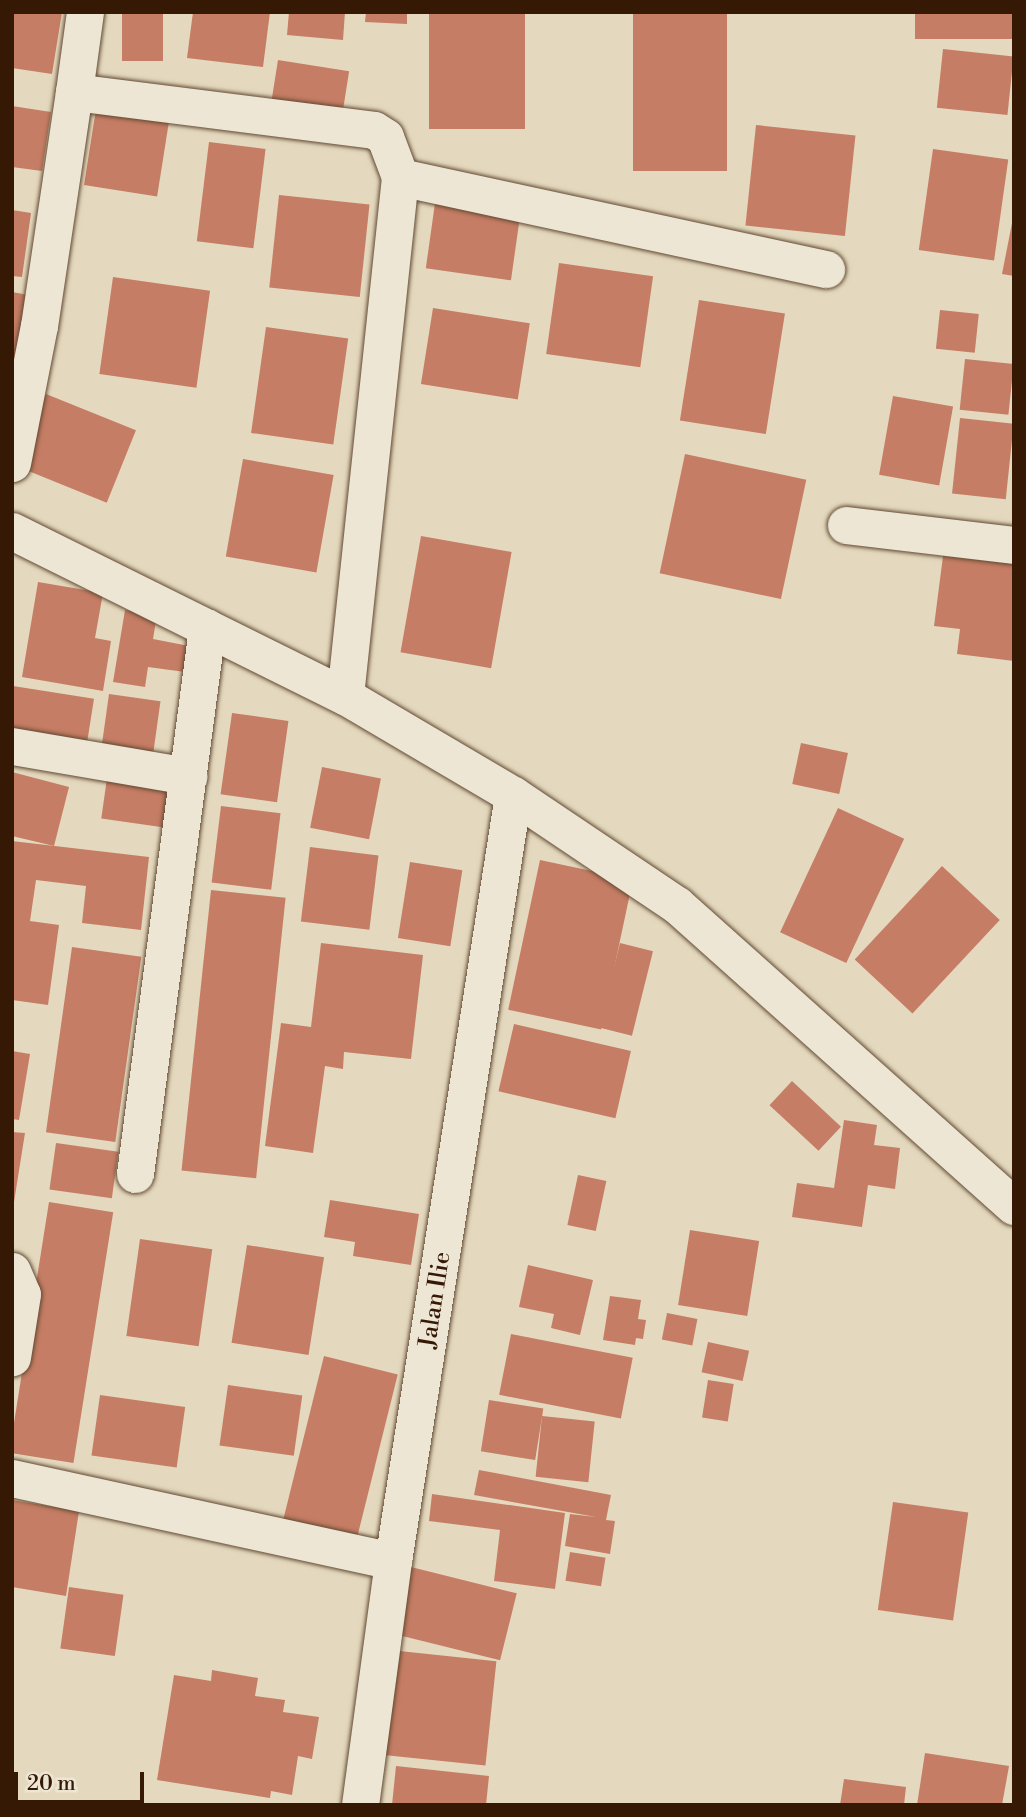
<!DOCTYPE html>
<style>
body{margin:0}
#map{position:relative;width:1026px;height:1817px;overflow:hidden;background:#e4d9be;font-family:"Libre Bodoni",serif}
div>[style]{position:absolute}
.building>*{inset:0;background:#c67d65;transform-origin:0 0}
.roads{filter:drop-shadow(0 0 2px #624932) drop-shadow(0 0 2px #624932)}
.street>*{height:37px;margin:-18.5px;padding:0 18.5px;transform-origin:18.5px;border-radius:18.5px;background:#ede6d5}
span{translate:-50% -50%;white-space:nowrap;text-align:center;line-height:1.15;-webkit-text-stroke:7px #ede6d5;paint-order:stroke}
.street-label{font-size:24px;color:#361904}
.frame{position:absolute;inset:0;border:14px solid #361904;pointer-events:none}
.scale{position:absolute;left:14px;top:1772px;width:130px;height:32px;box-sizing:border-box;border:4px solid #361904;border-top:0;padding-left:9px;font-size:21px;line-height:24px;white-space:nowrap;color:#361904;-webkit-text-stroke:5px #ede6d5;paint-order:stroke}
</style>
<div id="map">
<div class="building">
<i style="clip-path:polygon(12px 12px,62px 12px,52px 74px,12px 68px)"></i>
<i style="left:122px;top:12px;width:41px;height:49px"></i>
<i style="clip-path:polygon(193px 12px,270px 12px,263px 67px,187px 58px)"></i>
<i style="clip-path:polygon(289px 12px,345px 12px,343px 40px,287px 35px)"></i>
<i style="clip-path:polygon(366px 12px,407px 12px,407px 24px,365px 22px)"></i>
<i style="left:429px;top:12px;width:96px;height:117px"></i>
<i style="left:633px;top:12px;width:94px;height:159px"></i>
<i style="left:915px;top:12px;width:97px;height:27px"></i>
<i style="left:943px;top:49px;width:71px;height:59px;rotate:6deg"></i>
<i style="left:278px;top:60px;width:72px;height:51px;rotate:9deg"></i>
<i style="left:97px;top:103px;width:74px;height:83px;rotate:9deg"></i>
<i style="clip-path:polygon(12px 106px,51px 112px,42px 171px,12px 167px)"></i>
<i style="left:756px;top:125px;width:100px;height:101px;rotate:6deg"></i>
<i style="left:209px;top:142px;width:57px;height:100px;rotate:7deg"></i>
<i style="left:933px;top:149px;width:76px;height:102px;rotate:8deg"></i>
<i style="left:279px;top:195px;width:91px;height:93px;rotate:6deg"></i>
<i style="left:435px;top:203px;width:86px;height:66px;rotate:8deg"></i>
<i style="clip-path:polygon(12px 210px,31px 213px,22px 277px,12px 276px)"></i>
<i style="clip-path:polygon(1014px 213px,1014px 276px,1002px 274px)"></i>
<i style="left:559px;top:263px;width:95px;height:92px;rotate:8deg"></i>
<i style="left:113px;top:277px;width:98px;height:98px;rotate:8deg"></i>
<i style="clip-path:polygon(12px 292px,34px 296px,12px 408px)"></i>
<i style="left:699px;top:300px;width:87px;height:122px;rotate:9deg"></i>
<i style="left:433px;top:308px;width:98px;height:77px;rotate:9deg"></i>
<i style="left:940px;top:310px;width:39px;height:39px;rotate:6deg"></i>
<i style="left:266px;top:327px;width:83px;height:107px;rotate:8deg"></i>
<i style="left:965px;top:359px;width:49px;height:51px;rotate:6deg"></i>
<i style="left:46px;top:394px;width:97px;height:78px;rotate:22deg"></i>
<i style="left:893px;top:396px;width:61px;height:80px;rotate:10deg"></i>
<i style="left:960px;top:418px;width:54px;height:76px;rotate:6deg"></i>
<i style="left:685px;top:454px;width:124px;height:122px;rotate:12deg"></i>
<i style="left:243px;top:459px;width:92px;height:99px;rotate:10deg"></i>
<i style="left:421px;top:536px;width:92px;height:118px;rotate:10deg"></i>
<i style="clip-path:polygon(943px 556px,1014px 564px,1014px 661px,957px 654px,960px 629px,934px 626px)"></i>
<i style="clip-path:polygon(38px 582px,103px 593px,95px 638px,111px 641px,103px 691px,22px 677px)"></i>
<i style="clip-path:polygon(125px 610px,157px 615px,153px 639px,189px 646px,185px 672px,148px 667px,145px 687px,113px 682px)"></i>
<i style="left:13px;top:686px;width:82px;height:52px;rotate:9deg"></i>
<i style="left:109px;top:694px;width:52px;height:56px;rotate:8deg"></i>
<i style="left:232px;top:713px;width:57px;height:82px;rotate:8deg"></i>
<i style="left:801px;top:743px;width:48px;height:42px;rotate:12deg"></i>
<i style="left:322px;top:767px;width:60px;height:62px;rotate:11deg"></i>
<i style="clip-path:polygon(12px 772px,69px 787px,54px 846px,12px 836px)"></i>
<i style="left:107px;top:778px;width:69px;height:41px;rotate:8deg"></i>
<i style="left:221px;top:806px;width:60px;height:77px;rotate:7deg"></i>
<i style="left:838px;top:808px;width:73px;height:137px;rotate:25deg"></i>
<i style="clip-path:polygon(12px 841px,149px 857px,141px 930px,82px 923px,86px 886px,36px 880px,30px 921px,59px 925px,48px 1005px,12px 1000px)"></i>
<i style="left:310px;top:847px;width:69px;height:75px;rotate:7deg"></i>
<i style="left:540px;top:860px;width:95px;height:153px;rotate:12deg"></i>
<i style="left:410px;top:862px;width:53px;height:77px;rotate:9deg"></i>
<i style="left:942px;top:866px;width:79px;height:128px;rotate:43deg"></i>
<i style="left:211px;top:890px;width:75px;height:282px;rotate:6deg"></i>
<i style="clip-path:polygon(321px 943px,423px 955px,411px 1059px,344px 1052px,343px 1069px,325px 1066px,313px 1153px,265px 1146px,281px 1023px,311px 1027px)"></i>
<i style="left:620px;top:943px;width:34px;height:87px;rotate:14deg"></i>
<i style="left:72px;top:947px;width:70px;height:187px;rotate:8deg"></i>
<i style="left:514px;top:1024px;width:120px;height:69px;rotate:13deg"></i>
<i style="clip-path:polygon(12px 1051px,30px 1054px,19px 1120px,12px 1119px)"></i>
<i style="left:792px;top:1081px;width:67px;height:33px;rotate:43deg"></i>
<i style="clip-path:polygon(844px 1120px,877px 1125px,874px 1145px,900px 1148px,895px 1189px,868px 1185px,862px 1227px,792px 1217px,797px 1183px,834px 1188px)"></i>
<i style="clip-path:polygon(12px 1132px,25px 1133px,14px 1202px,12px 1202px)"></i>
<i style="left:56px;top:1143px;width:63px;height:47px;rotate:8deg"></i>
<i style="left:578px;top:1175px;width:29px;height:51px;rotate:12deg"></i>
<i style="clip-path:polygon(330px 1200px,419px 1214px,411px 1265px,353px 1256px,355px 1242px,324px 1237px)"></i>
<i style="left:49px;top:1202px;width:65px;height:254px;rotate:9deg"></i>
<i style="left:690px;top:1230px;width:70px;height:76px;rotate:9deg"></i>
<i style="left:140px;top:1239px;width:73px;height:98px;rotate:8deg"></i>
<i style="left:247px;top:1245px;width:78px;height:99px;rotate:9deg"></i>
<i style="clip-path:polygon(528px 1265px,593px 1280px,580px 1335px,551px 1328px,554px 1314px,519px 1307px)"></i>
<i style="clip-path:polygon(610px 1296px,641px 1300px,638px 1319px,646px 1320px,643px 1339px,636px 1338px,635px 1345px,603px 1340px)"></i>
<i style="left:667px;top:1313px;width:31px;height:27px;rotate:11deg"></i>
<i style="left:511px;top:1334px;width:124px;height:62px;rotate:11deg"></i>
<i style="left:708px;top:1342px;width:42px;height:31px;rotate:12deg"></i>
<i style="left:324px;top:1356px;width:76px;height:169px;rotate:14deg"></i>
<i style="left:708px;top:1380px;width:26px;height:38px;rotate:9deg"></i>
<i style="left:228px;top:1385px;width:75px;height:61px;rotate:8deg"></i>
<i style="left:100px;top:1395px;width:86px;height:61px;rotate:8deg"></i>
<i style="left:489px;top:1400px;width:55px;height:52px;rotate:9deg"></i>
<i style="left:542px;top:1416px;width:53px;height:61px;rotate:6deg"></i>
<i style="clip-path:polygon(479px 1470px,611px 1495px,606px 1520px,615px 1521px,610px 1554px,565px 1546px,570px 1514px,596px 1517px,474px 1495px)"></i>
<i style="clip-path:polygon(432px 1494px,565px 1513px,555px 1589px,494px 1581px,500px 1530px,429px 1521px)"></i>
<i style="clip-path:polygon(12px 1500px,79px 1511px,66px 1596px,12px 1587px)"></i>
<i style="left:893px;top:1502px;width:76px;height:109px;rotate:8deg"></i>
<i style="left:570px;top:1552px;width:36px;height:29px;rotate:9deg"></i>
<i style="left:411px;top:1567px;width:109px;height:69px;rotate:14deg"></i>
<i style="left:69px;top:1587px;width:55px;height:62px;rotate:8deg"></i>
<i style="left:390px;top:1650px;width:107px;height:105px;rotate:6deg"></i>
<i style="clip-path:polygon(212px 1670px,258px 1678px,255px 1696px,285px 1700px,283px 1712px,319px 1717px,312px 1759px,298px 1756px,292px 1795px,271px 1791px,270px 1798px,157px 1780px,174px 1675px,211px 1681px)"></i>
<i style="clip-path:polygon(925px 1753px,1009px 1766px,1002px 1805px,917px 1805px)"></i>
<i style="clip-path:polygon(396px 1766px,489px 1776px,486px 1805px,392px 1805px)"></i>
<i style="clip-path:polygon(844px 1779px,906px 1787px,904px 1805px,840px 1805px)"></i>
</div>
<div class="roads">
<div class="street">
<i style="left:74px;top:92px;width:81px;rotate:-82.2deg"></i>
<i style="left:400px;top:177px;width:436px;rotate:12.2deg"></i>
<i style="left:12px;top:463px;width:140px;rotate:-78.9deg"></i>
<i style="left:39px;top:326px;width:237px;rotate:-81.5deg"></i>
<i style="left:74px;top:92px;width:302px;rotate:7.2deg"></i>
<i style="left:374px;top:130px;width:13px;rotate:32deg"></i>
<i style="left:385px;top:137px;width:43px;rotate:69.4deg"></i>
<i style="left:400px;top:177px;width:522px;rotate:96.05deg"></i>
<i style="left:846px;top:525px;width:169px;rotate:6.8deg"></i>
<i style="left:12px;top:531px;width:372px;rotate:26.4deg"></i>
<i style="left:345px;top:696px;width:195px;rotate:30.5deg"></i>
<i style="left:513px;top:795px;width:197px;rotate:33.9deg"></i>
<i style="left:677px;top:905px;width:452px;rotate:41.8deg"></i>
<i style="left:12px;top:746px;width:179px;rotate:9.7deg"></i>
<i style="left:135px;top:1174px;width:551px;rotate:-82.49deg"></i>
<i style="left:12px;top:1271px;width:25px;rotate:67deg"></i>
<i style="left:22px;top:1294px;width:64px;rotate:99deg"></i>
<i style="left:12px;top:1478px;width:390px;rotate:12.3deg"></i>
<i style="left:360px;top:1805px;width:246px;rotate:-82.3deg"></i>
<i style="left:393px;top:1561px;width:775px;rotate:-81.1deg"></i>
</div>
</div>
<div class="street-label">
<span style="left:436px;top:1300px;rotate:-81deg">Jalan Ilie</span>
</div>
<div class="frame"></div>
<div class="scale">20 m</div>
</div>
